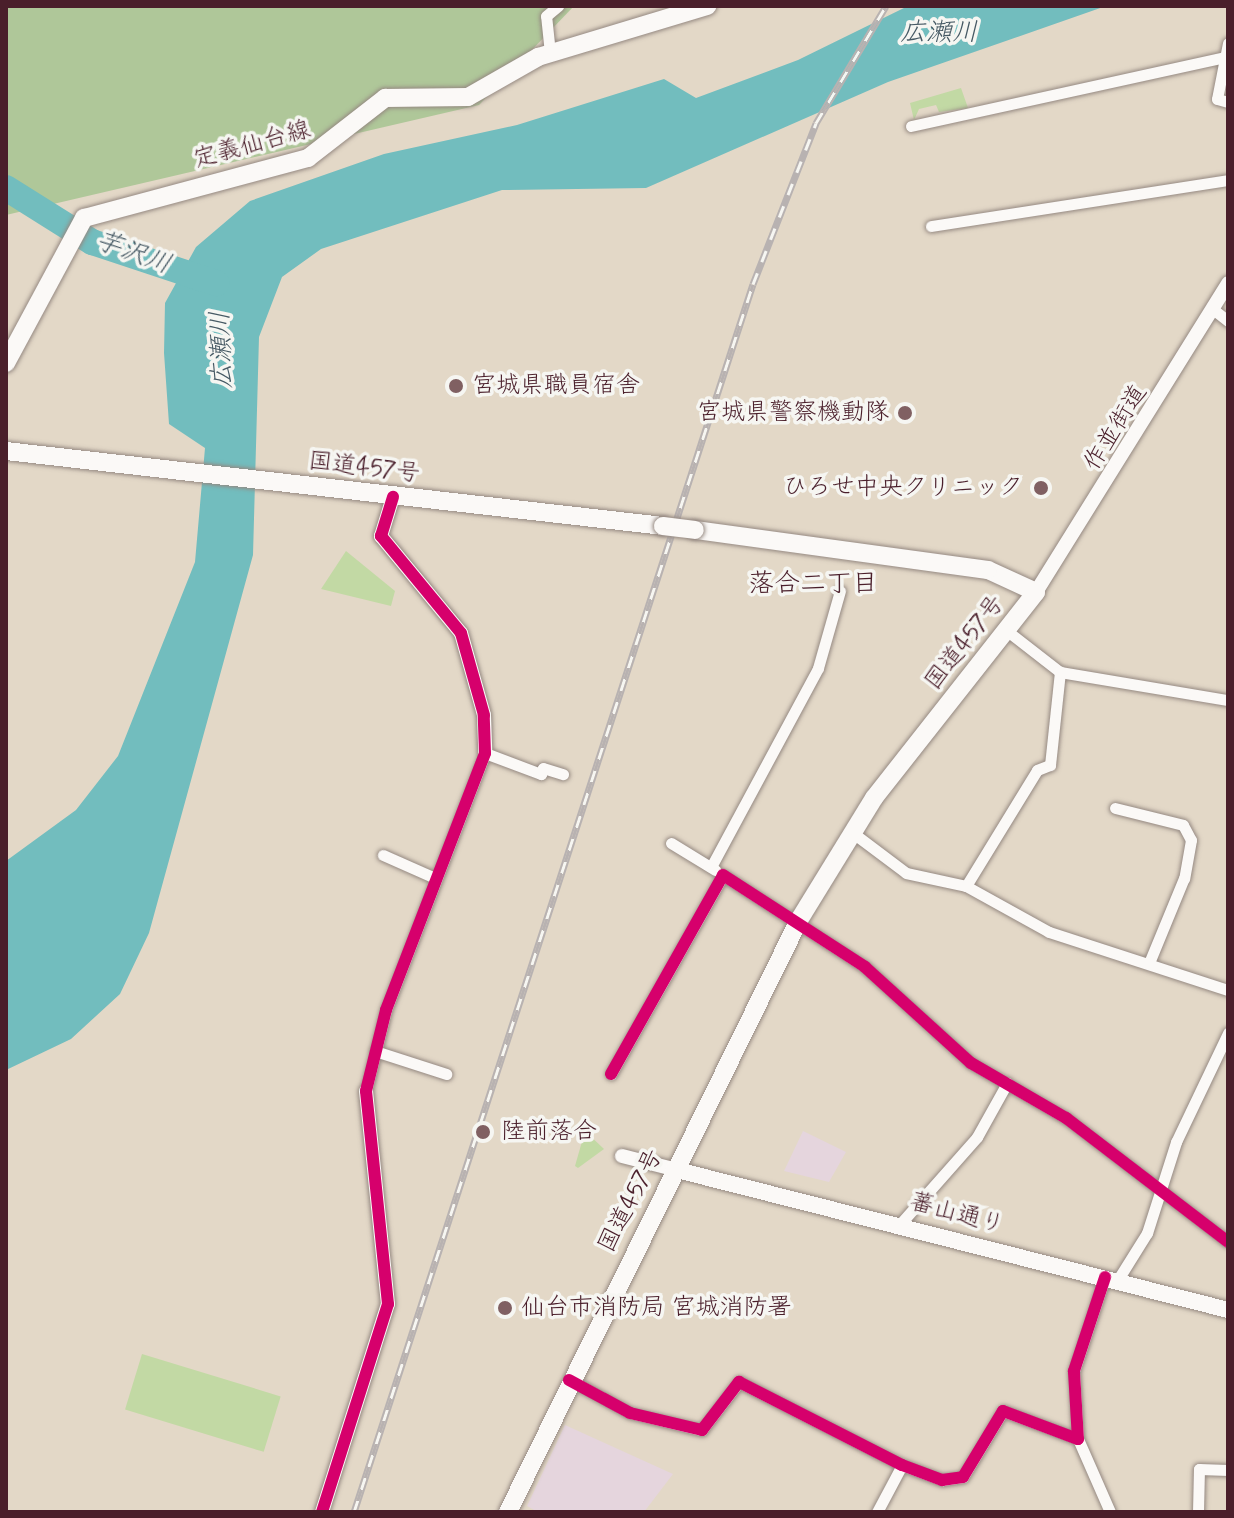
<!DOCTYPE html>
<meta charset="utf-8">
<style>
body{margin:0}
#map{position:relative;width:1234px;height:1518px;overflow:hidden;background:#e3d8c7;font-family:Mynerve,"Klee One",sans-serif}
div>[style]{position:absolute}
.built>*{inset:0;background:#e5d5dd}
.green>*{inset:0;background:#c2d9a4;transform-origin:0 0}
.forest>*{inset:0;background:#afc799}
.water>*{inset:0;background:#72bdbe}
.river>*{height:26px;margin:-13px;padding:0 13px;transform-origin:13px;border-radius:13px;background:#72bdbe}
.roads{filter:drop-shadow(0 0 2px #958982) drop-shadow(0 0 2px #958982)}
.minor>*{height:11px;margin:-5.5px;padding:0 5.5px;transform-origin:5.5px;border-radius:5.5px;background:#fbf9f7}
.tertiary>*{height:14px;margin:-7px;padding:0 7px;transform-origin:7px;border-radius:7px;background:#fbf9f7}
.secondary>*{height:16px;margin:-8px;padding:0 8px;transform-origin:8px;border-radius:8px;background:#fbf9f7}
.primary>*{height:18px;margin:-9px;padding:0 9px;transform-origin:9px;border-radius:9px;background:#fbf9f7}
.trunk>*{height:18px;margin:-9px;padding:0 9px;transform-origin:9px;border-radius:9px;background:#fbf9f7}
.rail>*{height:7px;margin-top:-3.5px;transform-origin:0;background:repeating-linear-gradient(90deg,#f6f6f2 0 12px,#b8b2b1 0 24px);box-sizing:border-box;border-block:2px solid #b8b2b1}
.bridges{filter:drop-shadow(0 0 2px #958982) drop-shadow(0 0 2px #958982)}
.trunk-bridge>*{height:18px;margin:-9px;padding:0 9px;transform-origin:9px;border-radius:9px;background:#fbf9f7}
.cycleway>*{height:12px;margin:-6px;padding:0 6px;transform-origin:6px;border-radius:6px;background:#d6006c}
.dots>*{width:22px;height:22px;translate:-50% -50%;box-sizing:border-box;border:4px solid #f6f6f2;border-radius:50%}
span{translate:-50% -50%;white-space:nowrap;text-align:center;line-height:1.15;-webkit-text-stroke:7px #f6f6f2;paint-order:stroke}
.street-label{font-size:24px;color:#4a1f2b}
.poi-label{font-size:24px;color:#4a1f2b}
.left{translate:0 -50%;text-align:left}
.right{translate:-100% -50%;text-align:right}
.water-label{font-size:26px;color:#465964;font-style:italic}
.neighbourhood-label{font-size:26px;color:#4a1f2b}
.frame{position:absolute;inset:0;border:8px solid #4a1f2b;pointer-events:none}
</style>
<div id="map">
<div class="built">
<i style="clip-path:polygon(803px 1131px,846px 1152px,829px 1182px,784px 1171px)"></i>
<i style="clip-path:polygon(565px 1425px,673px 1474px,644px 1512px,538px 1512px,527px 1506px)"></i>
</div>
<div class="green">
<i style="clip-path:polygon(961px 88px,968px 108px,939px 112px,936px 105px,919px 109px,914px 120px,910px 103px)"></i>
<i style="clip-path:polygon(346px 551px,395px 591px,391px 606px,321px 589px)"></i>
<i style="clip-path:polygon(585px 1131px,604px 1149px,578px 1168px,575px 1166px)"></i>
<i style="left:142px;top:1354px;width:145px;height:58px;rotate:17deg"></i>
</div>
<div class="forest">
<i style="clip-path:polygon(6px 6px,574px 6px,479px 105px,6px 215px)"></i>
</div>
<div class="water">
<i style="clip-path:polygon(908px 6px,1106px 6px,888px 82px,646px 188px,502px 190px,321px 249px,282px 277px,259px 337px,253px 555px,149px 933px,120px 994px,71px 1039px,6px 1070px,6px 861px,76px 810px,118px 756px,195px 562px,205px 448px,169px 424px,164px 353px,165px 303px,196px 247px,250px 201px,384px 154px,517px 125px,664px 79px,696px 98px,798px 60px)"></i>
</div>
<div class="river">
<i style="left:6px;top:188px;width:102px;rotate:32.1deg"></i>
<i style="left:92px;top:242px;width:131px;rotate:18.3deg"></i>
</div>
<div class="roads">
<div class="minor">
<i style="left:1228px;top:43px;width:57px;rotate:101.1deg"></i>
<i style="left:1217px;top:99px;width:11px;rotate:15deg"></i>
<i style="left:550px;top:53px;width:37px;rotate:-96deg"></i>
<i style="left:546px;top:16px;width:16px;rotate:-40deg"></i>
<i style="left:911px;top:126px;width:321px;rotate:-12.4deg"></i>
<i style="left:931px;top:226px;width:301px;rotate:-8.8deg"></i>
<i style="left:1214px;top:310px;width:18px;rotate:38deg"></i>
<i style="left:1006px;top:630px;width:68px;rotate:37.9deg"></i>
<i style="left:1060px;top:672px;width:170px;rotate:9.5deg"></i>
<i style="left:1115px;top:808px;width:70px;rotate:14deg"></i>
<i style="left:1183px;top:825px;width:17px;rotate:62deg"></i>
<i style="left:1191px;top:840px;width:39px;rotate:100deg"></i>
<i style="left:1184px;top:878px;width:92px;rotate:112.4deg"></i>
<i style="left:853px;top:833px;width:66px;rotate:37deg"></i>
<i style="left:906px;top:873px;width:61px;rotate:12.2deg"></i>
<i style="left:966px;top:886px;width:95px;rotate:29deg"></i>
<i style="left:1049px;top:932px;width:188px;rotate:18deg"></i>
<i style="left:671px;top:843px;width:52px;rotate:31.5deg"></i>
<i style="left:383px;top:855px;width:57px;rotate:23.9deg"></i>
<i style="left:711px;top:867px;width:226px;rotate:-61.7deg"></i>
<i style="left:818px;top:668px;width:80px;rotate:-74.1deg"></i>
<i style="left:966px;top:886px;width:136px;rotate:-58.5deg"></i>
<i style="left:1037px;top:770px;width:14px;rotate:-21deg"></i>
<i style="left:1050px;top:765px;width:94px;rotate:-83.9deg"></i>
<i style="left:375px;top:1051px;width:75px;rotate:17.9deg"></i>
<i style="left:611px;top:1074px;width:228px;rotate:-60.6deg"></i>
<i style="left:723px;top:875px;width:169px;rotate:32.9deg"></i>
<i style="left:865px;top:967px;width:143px;rotate:42.2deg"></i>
<i style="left:971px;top:1063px;width:110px;rotate:30.1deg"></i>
<i style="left:1066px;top:1118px;width:204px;rotate:37.4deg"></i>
<i style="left:366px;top:1091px;width:83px;rotate:-76.1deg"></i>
<i style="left:386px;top:1010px;width:275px;rotate:-68.9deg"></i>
<i style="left:485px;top:753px;width:60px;rotate:20.6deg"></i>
<i style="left:541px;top:774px;width:6px;rotate:-72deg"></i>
<i style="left:543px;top:768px;width:21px;rotate:17deg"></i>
<i style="left:901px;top:1223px;width:115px;rotate:-48.5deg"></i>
<i style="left:977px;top:1137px;width:62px;rotate:-60.9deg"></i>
<i style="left:1117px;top:1281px;width:57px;rotate:-58deg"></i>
<i style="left:1147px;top:1233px;width:96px;rotate:-72.3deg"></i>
<i style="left:1176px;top:1142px;width:121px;rotate:-64.5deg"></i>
<i style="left:570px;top:1380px;width:68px;rotate:28.8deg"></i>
<i style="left:630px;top:1413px;width:74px;rotate:13.3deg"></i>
<i style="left:702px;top:1430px;width:61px;rotate:-52.4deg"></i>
<i style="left:739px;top:1382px;width:183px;rotate:27deg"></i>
<i style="left:902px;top:1465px;width:43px;rotate:20.6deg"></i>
<i style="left:942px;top:1480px;width:21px;rotate:-8deg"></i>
<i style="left:963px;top:1477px;width:77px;rotate:-58.8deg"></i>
<i style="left:1003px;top:1411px;width:80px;rotate:20.5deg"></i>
<i style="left:1078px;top:1439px;width:68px;rotate:-93.4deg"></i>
<i style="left:1074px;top:1371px;width:99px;rotate:-71.7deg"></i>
<i style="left:1078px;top:1439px;width:80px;rotate:66.3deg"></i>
<i style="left:877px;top:1512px;width:53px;rotate:-62deg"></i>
<i style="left:1198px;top:1512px;width:43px;rotate:-88.7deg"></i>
<i style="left:1199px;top:1469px;width:29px;rotate:2deg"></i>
</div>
<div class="tertiary">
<i style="left:393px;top:497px;width:41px;rotate:107.1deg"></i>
<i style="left:381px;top:536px;width:126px;rotate:50.5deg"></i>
<i style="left:461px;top:633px;width:85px;rotate:74.3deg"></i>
<i style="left:484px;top:715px;width:38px;rotate:88deg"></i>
<i style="left:1036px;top:592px;width:364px;rotate:-58.1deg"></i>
<i style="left:622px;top:1156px;width:53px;rotate:14.3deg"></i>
<i style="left:322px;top:1512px;width:218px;rotate:-72.4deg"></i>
<i style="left:388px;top:1304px;width:214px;rotate:-95.9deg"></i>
</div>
<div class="secondary">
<i style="left:673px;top:1169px;width:573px;rotate:14.25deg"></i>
</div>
<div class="primary">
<i style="left:6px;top:363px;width:165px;rotate:-61.7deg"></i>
<i style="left:84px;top:218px;width:232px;rotate:-15deg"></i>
<i style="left:308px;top:158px;width:98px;rotate:-37.9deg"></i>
<i style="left:385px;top:98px;width:83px;rotate:-0.7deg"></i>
<i style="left:468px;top:97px;width:81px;rotate:-29.7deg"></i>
<i style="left:538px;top:57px;width:177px;rotate:-16.8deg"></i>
</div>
<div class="trunk">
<i style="left:6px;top:451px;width:661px;rotate:6.51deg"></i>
<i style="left:508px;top:1512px;width:660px;rotate:-63.82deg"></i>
<i style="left:799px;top:920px;width:143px;rotate:-58.4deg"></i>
<i style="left:874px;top:798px;width:262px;rotate:-51.8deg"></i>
<i style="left:1036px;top:592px;width:53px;rotate:-155.4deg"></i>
<i style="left:988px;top:570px;width:296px;rotate:-172.2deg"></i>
</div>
</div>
<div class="rail">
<i style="left:354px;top:1512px;width:1291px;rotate:-72deg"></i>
<i style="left:753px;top:284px;width:173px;rotate:-68.6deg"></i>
<i style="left:816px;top:123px;width:136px;rotate:-59.1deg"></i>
</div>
<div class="bridges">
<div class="trunk-bridge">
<i style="left:663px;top:526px;width:32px;rotate:7deg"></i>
</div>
</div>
<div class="cycleway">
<i style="left:611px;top:1074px;width:228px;rotate:-60.6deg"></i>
<i style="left:723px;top:875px;width:169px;rotate:32.9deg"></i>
<i style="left:865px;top:967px;width:143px;rotate:42.2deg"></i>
<i style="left:971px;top:1063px;width:110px;rotate:30.1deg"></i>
<i style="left:1066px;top:1118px;width:204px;rotate:37.4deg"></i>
<i style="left:569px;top:1380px;width:69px;rotate:28.4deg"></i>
<i style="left:630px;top:1413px;width:74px;rotate:13.3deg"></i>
<i style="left:702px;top:1430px;width:61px;rotate:-52.4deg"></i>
<i style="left:739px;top:1382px;width:183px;rotate:27deg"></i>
<i style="left:902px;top:1465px;width:43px;rotate:20.6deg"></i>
<i style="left:942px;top:1480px;width:21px;rotate:-8deg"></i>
<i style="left:963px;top:1477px;width:77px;rotate:-58.8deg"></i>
<i style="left:1003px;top:1411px;width:80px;rotate:20.5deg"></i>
<i style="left:1078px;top:1439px;width:68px;rotate:-93.4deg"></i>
<i style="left:1074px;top:1371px;width:99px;rotate:-71.7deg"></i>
<i style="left:322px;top:1512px;width:218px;rotate:-72.4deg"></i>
<i style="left:388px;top:1304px;width:214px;rotate:-95.9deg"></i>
<i style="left:366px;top:1091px;width:83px;rotate:-76.1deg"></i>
<i style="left:386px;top:1010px;width:275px;rotate:-68.9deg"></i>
<i style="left:485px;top:753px;width:38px;rotate:-92deg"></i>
<i style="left:484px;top:715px;width:85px;rotate:-105.7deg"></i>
<i style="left:461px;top:633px;width:126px;rotate:-129.5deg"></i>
<i style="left:381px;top:536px;width:41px;rotate:-72.9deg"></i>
</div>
<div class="dots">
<i style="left:456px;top:386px;background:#806062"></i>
<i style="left:905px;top:413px;background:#806062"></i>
<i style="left:1041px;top:488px;background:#806062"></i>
<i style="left:483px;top:1132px;background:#806062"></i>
<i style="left:505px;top:1308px;background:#806062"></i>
</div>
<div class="street-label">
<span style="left:252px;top:145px;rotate:-15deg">定義仙台線</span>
<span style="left:1116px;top:428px;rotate:-58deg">作並街道</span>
<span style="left:364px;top:468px;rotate:7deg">国道457号</span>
<span style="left:965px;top:643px;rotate:-52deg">国道457号</span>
<span style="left:631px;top:1201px;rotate:-63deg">国道457号</span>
<span style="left:957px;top:1214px;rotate:15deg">蕃山通り</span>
</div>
<div class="poi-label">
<span class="left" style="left:472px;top:386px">宮城県職員宿舎</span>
<span class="right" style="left:889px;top:413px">宮城県警察機動隊</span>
<span class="right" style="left:1023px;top:488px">ひろせ中央クリニック</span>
<span class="left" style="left:501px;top:1132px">陸前落合</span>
<span class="left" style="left:521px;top:1308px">仙台市消防局 宮城消防署</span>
</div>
<div class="water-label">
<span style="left:939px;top:34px">広瀬川</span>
<span style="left:133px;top:254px;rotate:20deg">芋沢川</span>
<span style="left:223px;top:350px;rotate:-92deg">広瀬川</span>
</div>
<div class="neighbourhood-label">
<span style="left:813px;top:585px">落合二丁目</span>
</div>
<div class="frame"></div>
</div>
